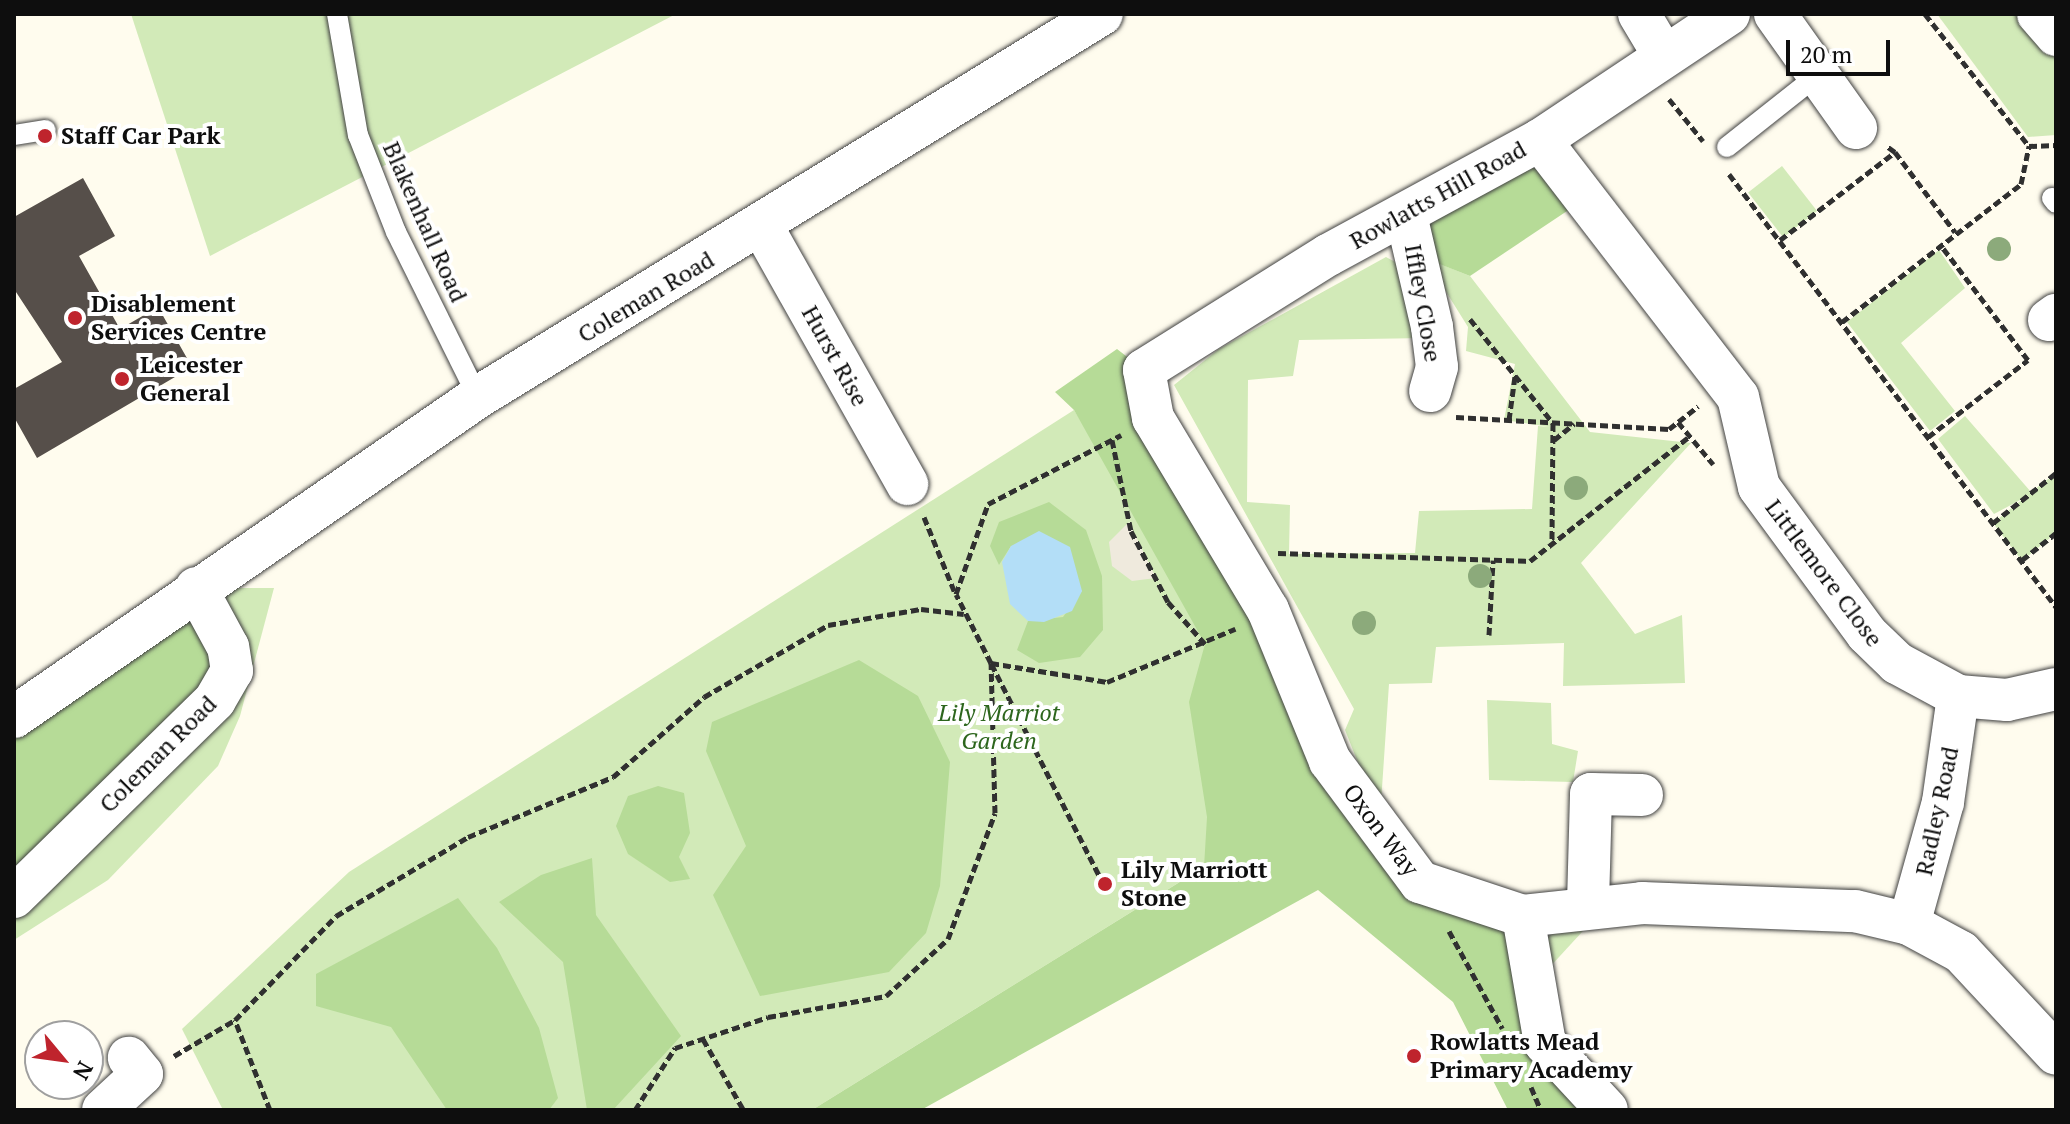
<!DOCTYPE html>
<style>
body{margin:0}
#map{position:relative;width:2070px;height:1124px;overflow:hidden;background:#fffcee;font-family:"PT Serif",serif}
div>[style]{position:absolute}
.green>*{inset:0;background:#d2eab8;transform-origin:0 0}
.forest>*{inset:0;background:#b6db97}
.plaza>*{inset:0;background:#efeadd}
.water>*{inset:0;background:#b3def7}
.building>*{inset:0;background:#564f4a}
.path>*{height:5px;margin-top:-2.5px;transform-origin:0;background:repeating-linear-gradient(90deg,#303030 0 8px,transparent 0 12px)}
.roads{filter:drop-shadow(0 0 2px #414141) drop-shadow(0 0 2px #414141)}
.lane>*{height:20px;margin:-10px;padding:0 10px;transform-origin:10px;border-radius:10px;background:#fff}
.street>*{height:42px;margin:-21px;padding:0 21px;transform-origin:21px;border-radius:21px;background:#fff}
.trees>*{width:24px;height:24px;margin:-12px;border-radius:50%;background:#8caa7b}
.dots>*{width:22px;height:22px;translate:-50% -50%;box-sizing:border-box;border:4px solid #fff;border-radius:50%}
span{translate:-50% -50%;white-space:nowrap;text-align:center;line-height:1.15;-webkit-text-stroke:8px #fff;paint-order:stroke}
.poi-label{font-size:24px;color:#0e0e0e;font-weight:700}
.left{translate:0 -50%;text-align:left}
.street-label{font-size:24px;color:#0e0e0e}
.park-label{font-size:24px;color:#2d661d;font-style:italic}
.frame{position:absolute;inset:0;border:16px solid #0e0e0e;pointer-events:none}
.north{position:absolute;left:24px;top:1020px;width:80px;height:80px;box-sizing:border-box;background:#fff;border:2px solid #9f9f9f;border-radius:50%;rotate:119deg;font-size:22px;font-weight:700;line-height:32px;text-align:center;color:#0e0e0e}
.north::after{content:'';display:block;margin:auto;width:28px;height:36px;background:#bf242d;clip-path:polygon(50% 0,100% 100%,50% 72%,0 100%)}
.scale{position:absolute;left:1786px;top:40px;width:104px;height:36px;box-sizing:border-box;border:4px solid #0e0e0e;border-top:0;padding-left:10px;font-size:24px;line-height:28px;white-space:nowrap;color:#0e0e0e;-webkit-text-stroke:6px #fff;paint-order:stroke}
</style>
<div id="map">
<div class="green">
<i style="clip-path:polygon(131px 14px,676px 14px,210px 256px)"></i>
<i style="clip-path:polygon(1937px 14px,2021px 14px,2056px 56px,2056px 135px,2028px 137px)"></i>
<i style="left:1782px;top:166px;width:57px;height:43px;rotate:52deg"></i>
<i style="clip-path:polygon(1939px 250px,1965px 288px,1901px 343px,1955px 411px,1930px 431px,1847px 322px)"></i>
<i style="clip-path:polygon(1386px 257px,1408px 269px,1427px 338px,1299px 340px,1293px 376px,1248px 380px,1247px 502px,1290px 505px,1289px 554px,1415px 553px,1419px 511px,1532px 509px,1538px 426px,1550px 427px,1504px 420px,1515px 364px,1466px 351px,1468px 327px,1425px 258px,1470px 276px,1590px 432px,1691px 443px,1581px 563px,1635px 634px,1682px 615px,1685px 683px,1563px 686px,1564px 643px,1436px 647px,1432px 683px,1389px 684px,1380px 818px,1345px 730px,1354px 709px,1174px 385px,1219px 349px)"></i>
<i style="clip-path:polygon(1074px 410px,1315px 798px,812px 1110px,223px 1110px,182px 1029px,349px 872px)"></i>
<i style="clip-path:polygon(1965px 416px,2031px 492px,2056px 473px,2056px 533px,2022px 561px,1993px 523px,2024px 498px,1994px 514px,1938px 439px)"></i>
<i style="clip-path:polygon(196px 588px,274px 588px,240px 716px,218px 766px,108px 880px,14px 940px,14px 897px)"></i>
<i style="clip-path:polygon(1487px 700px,1551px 703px,1552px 744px,1578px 751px,1573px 782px,1489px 780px)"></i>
<i style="clip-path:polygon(1594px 919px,1548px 969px,1545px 942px,1552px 932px)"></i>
</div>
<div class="forest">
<i style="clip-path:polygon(1536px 142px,1585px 199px,1470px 276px,1419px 256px,1406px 215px)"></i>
<i style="clip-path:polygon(1117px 349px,1144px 370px,1396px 855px,1523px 916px,1545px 1043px,1607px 1110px,1508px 1110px,1453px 1002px,1318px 890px,921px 1110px,812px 1110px,1204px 867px,1207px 817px,1189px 702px,1205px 644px,1074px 410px,1055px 392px)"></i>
<i style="clip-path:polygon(1049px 502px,1086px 530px,1102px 576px,1103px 630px,1080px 657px,1039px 663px,1017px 650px,1028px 621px,1063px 617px,1082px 591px,1022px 545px,1011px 546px,999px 565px,990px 546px,999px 522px)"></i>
<i style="clip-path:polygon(196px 588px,232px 671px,14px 897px,14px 717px)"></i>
<i style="clip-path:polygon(859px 660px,918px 696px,950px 762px,940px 886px,926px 933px,889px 972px,760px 996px,713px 895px,746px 846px,706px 751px,712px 722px)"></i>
<i style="clip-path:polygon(658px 786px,684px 793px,690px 833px,679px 857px,690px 879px,670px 882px,628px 854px,616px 826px,628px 796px)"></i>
<i style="clip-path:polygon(592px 858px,596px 915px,681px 1036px,613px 1110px,587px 1110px,563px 962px,499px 902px,541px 875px)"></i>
<i style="clip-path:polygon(458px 898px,497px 948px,539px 1028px,558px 1098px,549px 1110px,447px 1110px,391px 1027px,316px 1006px,316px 974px)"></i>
</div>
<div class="plaza">
<i style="clip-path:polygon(1129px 522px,1156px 578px,1132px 581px,1112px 566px,1109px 542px)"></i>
</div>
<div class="water">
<i style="clip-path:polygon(1039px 531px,1070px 547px,1082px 591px,1072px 611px,1044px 622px,1028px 621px,1010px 604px,1002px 562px,1011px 546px)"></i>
</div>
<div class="building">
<i style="clip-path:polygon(83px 178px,115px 236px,79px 256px,120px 329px,158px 307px,192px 367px,37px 458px,14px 417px,14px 389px,62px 362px,14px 289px,14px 217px)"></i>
</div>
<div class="path">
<i style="left:1925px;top:14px;width:168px;rotate:51.8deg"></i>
<i style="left:1669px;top:99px;width:54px;rotate:51deg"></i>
<i style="left:1895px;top:152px;width:100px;rotate:53.1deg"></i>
<i style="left:1729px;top:174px;width:543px;rotate:52.94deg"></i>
<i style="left:1780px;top:240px;width:145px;rotate:-37.4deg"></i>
<i style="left:1895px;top:152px;width:9px;rotate:-144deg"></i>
<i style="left:1470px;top:319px;width:133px;rotate:51.4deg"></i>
<i style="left:1553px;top:423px;width:121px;rotate:90.5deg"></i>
<i style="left:1842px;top:322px;width:226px;rotate:-37.6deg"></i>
<i style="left:2021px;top:184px;width:39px;rotate:-78deg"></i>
<i style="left:2029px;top:146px;width:27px;rotate:-2deg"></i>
<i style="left:1456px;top:417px;width:213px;rotate:3.2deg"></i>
<i style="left:1669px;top:429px;width:37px;rotate:-38deg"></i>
<i style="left:1509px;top:420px;width:44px;rotate:-82.2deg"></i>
<i style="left:1678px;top:422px;width:55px;rotate:50.2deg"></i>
<i style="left:1928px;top:437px;width:126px;rotate:-37.6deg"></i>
<i style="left:2028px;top:360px;width:146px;rotate:-127.2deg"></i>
<i style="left:1112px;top:440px;width:93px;rotate:78.2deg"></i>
<i style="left:1131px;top:531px;width:80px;rotate:62.5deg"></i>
<i style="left:1168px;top:602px;width:56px;rotate:48.6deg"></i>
<i style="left:1554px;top:440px;width:26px;rotate:-39deg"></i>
<i style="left:924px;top:517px;width:82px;rotate:67.8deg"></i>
<i style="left:1993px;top:523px;width:80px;rotate:-38.4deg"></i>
<i style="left:1278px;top:553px;width:252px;rotate:1.8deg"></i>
<i style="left:1530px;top:561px;width:203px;rotate:-38deg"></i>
<i style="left:2022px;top:560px;width:43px;rotate:-38.5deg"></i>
<i style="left:1489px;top:635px;width:75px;rotate:-86.9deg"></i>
<i style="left:1104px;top:885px;width:249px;rotate:-117deg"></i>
<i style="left:991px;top:663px;width:118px;rotate:9.3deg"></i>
<i style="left:1107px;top:682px;width:139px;rotate:-22.5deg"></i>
<i style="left:1449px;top:931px;width:111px;rotate:61.3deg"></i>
<i style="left:703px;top:1039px;width:81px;rotate:60.3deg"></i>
<i style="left:174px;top:1056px;width:71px;rotate:-30.5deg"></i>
<i style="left:1531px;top:1087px;width:25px;rotate:67deg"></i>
<i style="left:270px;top:1110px;width:97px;rotate:-111.3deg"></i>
<i style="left:235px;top:1020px;width:145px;rotate:-45.8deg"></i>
<i style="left:336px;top:916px;width:154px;rotate:-30.9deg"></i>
<i style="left:468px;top:837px;width:157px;rotate:-22.5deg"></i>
<i style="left:613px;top:777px;width:121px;rotate:-41.3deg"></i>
<i style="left:704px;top:697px;width:143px;rotate:-30.1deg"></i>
<i style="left:828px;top:625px;width:94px;rotate:-9.8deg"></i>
<i style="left:921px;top:609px;width:43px;rotate:6.6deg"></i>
<i style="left:635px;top:1110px;width:74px;rotate:-57.2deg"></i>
<i style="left:675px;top:1048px;width:98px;rotate:-18.4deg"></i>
<i style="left:768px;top:1017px;width:120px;rotate:-10.1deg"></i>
<i style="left:886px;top:996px;width:84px;rotate:-42.6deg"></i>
<i style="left:948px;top:939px;width:134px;rotate:-69.5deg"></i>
<i style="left:995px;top:813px;width:150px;rotate:-91.5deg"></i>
<i style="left:991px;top:663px;width:77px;rotate:-116.9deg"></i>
<i style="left:956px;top:594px;width:96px;rotate:-70.4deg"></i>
<i style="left:988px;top:504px;width:150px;rotate:-27.4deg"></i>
</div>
<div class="roads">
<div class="lane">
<i style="left:337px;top:14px;width:123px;rotate:80.2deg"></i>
<i style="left:358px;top:135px;width:104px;rotate:68.6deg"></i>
<i style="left:396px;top:232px;width:184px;rotate:63.6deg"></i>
<i style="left:14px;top:135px;width:32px;rotate:-9deg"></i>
<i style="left:1727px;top:147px;width:116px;rotate:-38.4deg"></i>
<i style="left:2052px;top:198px;width:6px;rotate:51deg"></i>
</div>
<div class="street">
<i style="left:1639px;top:14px;width:49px;rotate:59.2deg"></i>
<i style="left:1729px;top:14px;width:227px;rotate:146.3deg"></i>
<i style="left:1540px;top:140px;width:241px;rotate:151.5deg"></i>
<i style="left:1328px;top:255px;width:217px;rotate:148deg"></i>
<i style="left:1144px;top:370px;width:49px;rotate:79.4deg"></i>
<i style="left:1153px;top:418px;width:224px;rotate:59.1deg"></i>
<i style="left:1268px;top:610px;width:163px;rotate:67.7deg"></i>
<i style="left:1330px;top:761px;width:151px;rotate:53.4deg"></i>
<i style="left:1420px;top:882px;width:108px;rotate:18.3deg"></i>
<i style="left:1523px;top:916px;width:120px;rotate:-6.2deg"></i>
<i style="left:1642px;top:903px;width:213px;rotate:2.2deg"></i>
<i style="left:1855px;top:911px;width:56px;rotate:13.5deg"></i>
<i style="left:1909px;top:924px;width:59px;rotate:28.3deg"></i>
<i style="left:1961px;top:952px;width:139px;rotate:47deg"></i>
<i style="left:1775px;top:14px;width:140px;rotate:54.6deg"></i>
<i style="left:2038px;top:14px;width:28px;rotate:49deg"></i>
<i style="left:1540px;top:140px;width:324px;rotate:52.4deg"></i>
<i style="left:1738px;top:397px;width:92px;rotate:76.9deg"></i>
<i style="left:1759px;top:487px;width:182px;rotate:53.7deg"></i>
<i style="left:1867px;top:634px;width:42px;rotate:44deg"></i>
<i style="left:1897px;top:663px;width:69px;rotate:28.4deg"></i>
<i style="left:1958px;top:696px;width:49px;rotate:4.7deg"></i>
<i style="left:2007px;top:700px;width:50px;rotate:-12.7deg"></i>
<i style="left:1406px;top:215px;width:115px;rotate:76.9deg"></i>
<i style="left:1432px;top:327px;width:40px;rotate:82.9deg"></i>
<i style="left:1437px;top:367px;width:25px;rotate:106deg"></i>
<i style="left:763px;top:228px;width:294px;rotate:60.6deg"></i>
<i style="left:2049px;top:320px;width:9px;rotate:-36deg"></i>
<i style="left:14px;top:717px;width:564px;rotate:-34.59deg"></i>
<i style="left:478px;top:397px;width:732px;rotate:-31.54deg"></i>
<i style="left:14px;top:897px;width:281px;rotate:-44.4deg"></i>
<i style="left:215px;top:700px;width:34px;rotate:-60deg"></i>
<i style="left:232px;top:671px;width:24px;rotate:-99deg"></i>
<i style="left:228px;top:647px;width:67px;rotate:-118.5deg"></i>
<i style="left:1588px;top:903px;width:109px;rotate:-88.4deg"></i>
<i style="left:1591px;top:794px;width:51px;rotate:1.1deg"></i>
<i style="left:1523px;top:916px;width:129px;rotate:80.2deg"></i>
<i style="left:1545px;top:1043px;width:91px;rotate:47.2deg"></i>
<i style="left:1909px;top:924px;width:127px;rotate:-74.4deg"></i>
<i style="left:1943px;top:802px;width:107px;rotate:-81.9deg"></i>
<i style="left:103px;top:1110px;width:53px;rotate:-42.7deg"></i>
<i style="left:142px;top:1074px;width:21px;rotate:-129deg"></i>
</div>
</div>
<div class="trees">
<i style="left:1999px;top:249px"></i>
<i style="left:1576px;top:488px"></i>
<i style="left:1480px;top:576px"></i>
<i style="left:1364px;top:623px"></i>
</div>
<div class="dots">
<i style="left:45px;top:136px;background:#bf242d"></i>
<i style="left:75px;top:318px;background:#bf242d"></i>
<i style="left:122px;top:379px;background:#bf242d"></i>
<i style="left:1105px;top:884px;background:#bf242d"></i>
<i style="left:1414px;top:1056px;background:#bf242d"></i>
</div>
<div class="poi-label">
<span class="left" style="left:61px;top:136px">Staff Car Park</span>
<span class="left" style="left:91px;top:318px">Disablement<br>Services Centre</span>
<span class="left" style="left:140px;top:379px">Leicester<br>General</span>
<span class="left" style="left:1121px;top:884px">Lily Marriott<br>Stone</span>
<span class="left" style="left:1430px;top:1056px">Rowlatts Mead<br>Primary Academy</span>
</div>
<div class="street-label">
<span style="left:1438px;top:195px;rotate:-29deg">Rowlatts Hill Road</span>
<span style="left:425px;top:222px;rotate:66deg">Blakenhall Road</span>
<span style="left:646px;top:297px;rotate:-31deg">Coleman Road</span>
<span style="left:1423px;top:303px;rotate:80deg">Iffley Close</span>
<span style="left:835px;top:356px;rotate:61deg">Hurst Rise</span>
<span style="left:1824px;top:573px;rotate:53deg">Littlemore Close</span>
<span style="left:158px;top:754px;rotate:-45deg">Coleman Road</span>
<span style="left:1937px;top:811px;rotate:-78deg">Radley Road</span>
<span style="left:1381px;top:830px;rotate:53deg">Oxon Way</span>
</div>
<div class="park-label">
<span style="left:999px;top:727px">Lily Marriot<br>Garden</span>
</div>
<div class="frame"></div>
<div class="north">N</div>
<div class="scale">20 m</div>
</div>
